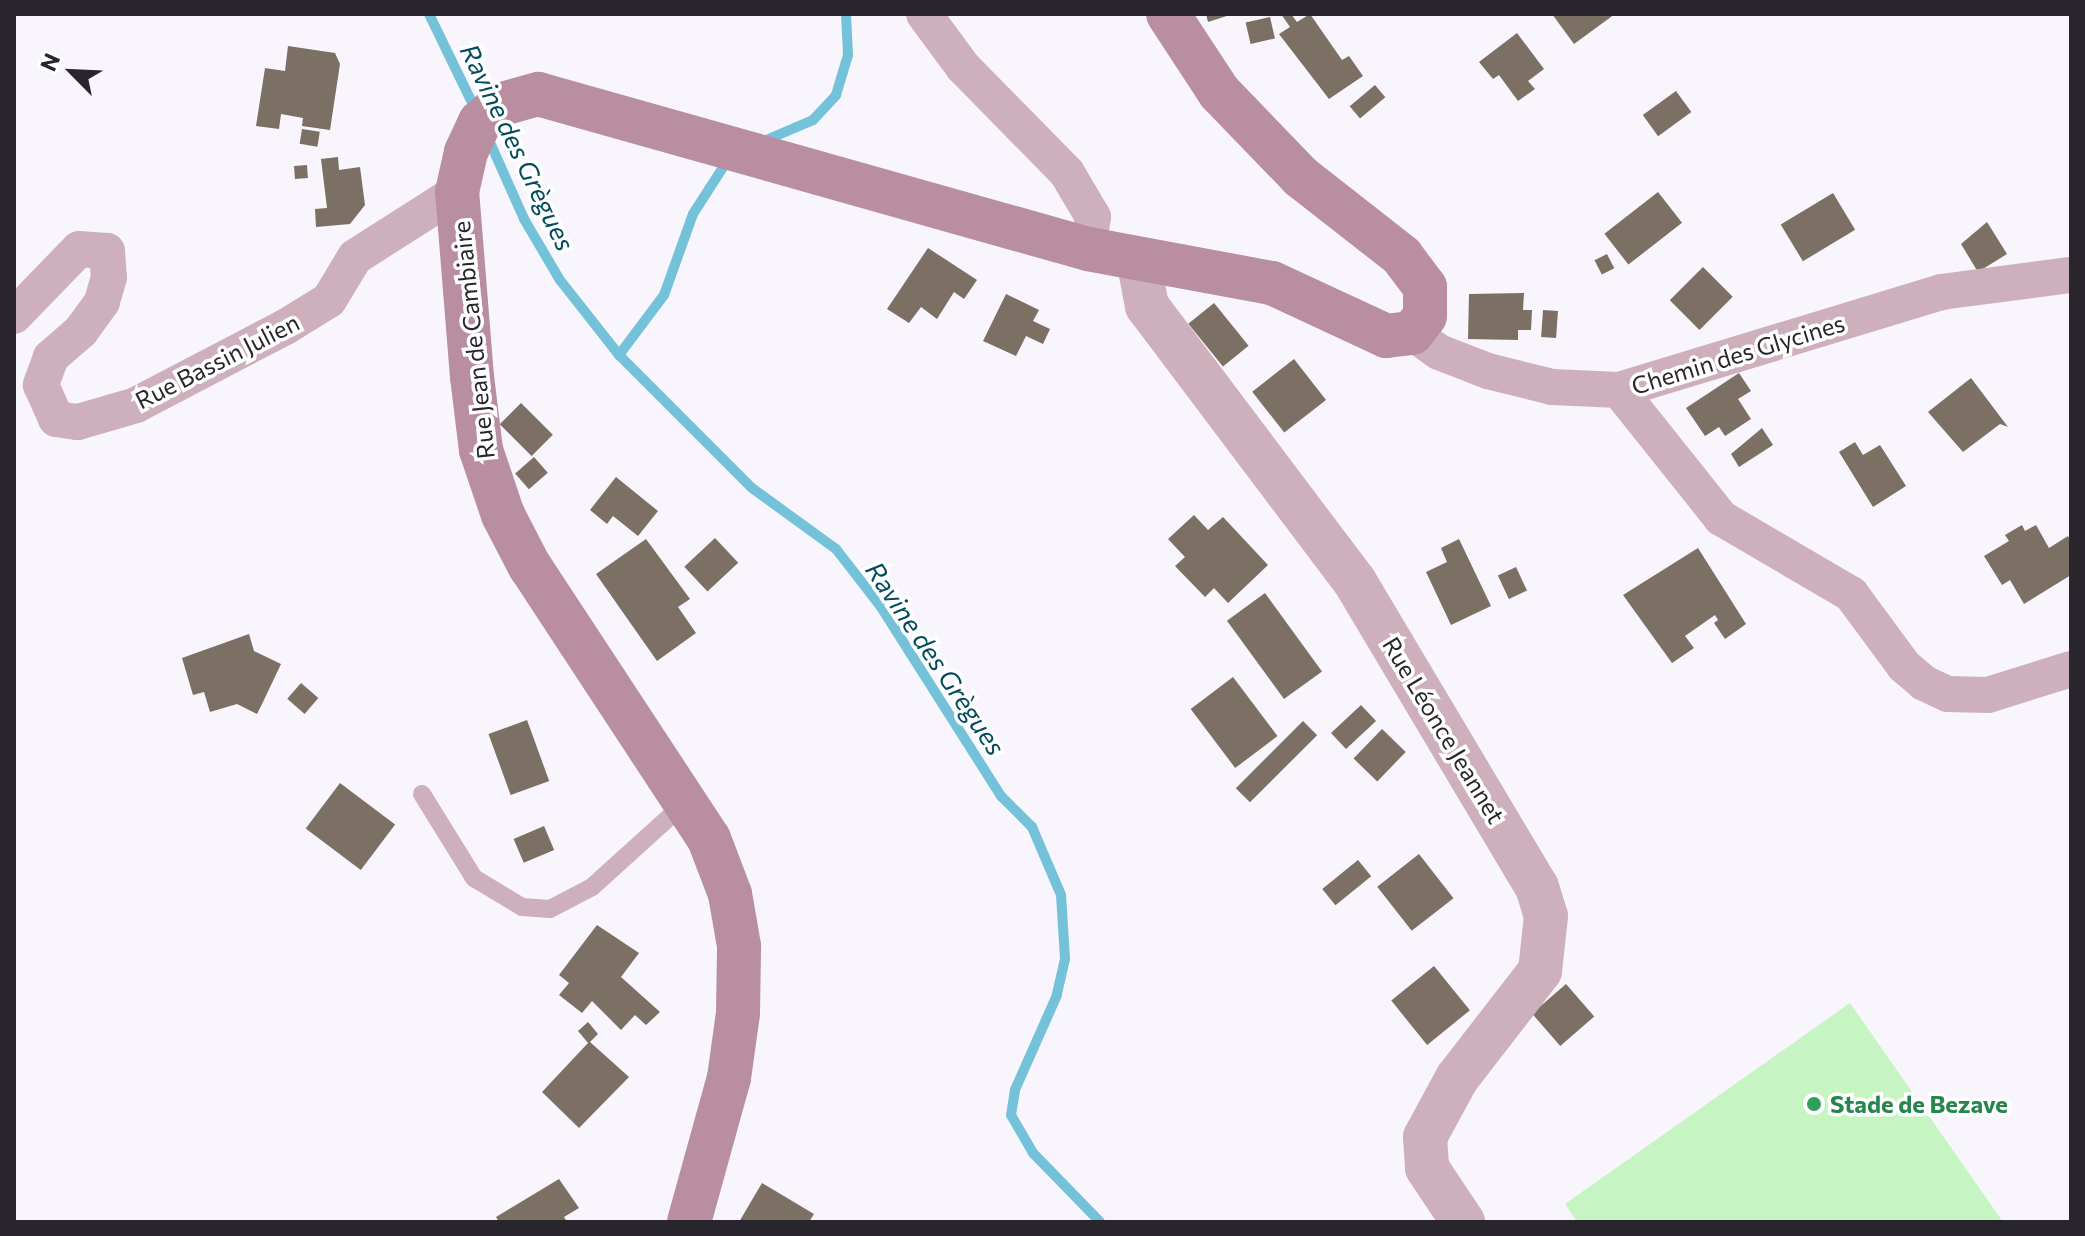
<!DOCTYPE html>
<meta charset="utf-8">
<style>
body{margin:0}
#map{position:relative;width:2085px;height:1236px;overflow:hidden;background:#f8f5fc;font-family:Commissioner,sans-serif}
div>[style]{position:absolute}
.green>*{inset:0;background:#c7f4c3}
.stream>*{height:10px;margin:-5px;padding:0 5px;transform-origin:5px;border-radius:5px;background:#74c2d9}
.building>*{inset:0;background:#7c6f63;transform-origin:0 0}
.service>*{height:18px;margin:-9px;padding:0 9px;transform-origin:9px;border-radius:9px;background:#ceb0bd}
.minor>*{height:36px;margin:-18px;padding:0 18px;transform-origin:18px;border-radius:18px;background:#ceb0bd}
.tertiary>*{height:44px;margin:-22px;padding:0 22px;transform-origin:22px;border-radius:22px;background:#ceb0bd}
.secondary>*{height:44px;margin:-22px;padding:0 22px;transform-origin:22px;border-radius:22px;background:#b88ea0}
.dots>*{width:22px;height:22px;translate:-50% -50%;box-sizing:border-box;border:4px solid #fff;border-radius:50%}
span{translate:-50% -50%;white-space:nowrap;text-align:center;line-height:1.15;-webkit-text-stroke:7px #fff;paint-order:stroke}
.street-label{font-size:24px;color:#28262c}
.leisure-label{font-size:24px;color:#27864d;font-weight:700}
.left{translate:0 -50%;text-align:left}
.water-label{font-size:26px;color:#024b5c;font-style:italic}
.frame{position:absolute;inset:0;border:16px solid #28262c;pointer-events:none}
.north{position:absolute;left:32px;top:32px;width:80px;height:80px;-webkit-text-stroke:6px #fff;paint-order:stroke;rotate:294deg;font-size:22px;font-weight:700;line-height:32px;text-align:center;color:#28262c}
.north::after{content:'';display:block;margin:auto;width:28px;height:36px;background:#28262c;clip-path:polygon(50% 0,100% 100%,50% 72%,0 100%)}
</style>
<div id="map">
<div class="green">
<i style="clip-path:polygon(1850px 1003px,2003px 1222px,1577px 1222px,1565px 1204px)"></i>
</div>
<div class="stream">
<i style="left:429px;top:14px;width:110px;rotate:64.1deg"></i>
<i style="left:488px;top:138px;width:89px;rotate:66deg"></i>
<i style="left:524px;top:219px;width:71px;rotate:59.5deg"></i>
<i style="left:560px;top:280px;width:95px;rotate:51.8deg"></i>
<i style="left:619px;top:355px;width:188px;rotate:45deg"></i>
<i style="left:752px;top:488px;width:104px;rotate:36deg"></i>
<i style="left:836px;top:549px;width:73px;rotate:52.2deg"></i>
<i style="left:881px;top:607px;width:224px;rotate:57.6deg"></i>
<i style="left:1001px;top:796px;width:44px;rotate:45deg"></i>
<i style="left:1032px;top:827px;width:74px;rotate:66.9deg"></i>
<i style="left:1061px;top:895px;width:64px;rotate:86.4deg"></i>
<i style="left:1065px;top:959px;width:37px;rotate:103deg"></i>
<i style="left:1057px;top:995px;width:104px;rotate:113.9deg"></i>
<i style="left:1015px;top:1090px;width:25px;rotate:99deg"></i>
<i style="left:1011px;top:1115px;width:44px;rotate:59.9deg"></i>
<i style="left:1033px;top:1153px;width:96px;rotate:45.8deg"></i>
<i style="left:764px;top:141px;width:53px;rotate:-23.2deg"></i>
<i style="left:813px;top:120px;width:34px;rotate:-47deg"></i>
<i style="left:836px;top:95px;width:42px;rotate:-73.3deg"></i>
<i style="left:848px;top:55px;width:41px;rotate:-92.8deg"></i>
<i style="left:619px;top:355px;width:75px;rotate:-53.1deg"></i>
<i style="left:664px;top:295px;width:86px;rotate:-70.3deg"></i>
<i style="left:693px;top:214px;width:67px;rotate:-57.3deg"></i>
</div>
<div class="building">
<i style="clip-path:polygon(1206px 14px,1230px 14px,1230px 15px,1208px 22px)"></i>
<i style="clip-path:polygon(1281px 14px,1291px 14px,1297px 22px,1310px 14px,1342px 60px,1349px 56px,1363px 76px,1329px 99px,1279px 34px,1290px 27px)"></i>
<i style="clip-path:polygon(1552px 14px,1615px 14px,1574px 44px)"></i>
<i style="left:1270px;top:17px;width:22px;height:25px;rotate:77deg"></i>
<i style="clip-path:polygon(1517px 33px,1544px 69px,1528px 81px,1535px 89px,1518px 101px,1499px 75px,1493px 79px,1479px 62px)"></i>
<i style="clip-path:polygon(288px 46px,335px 53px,340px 64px,330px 130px,302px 126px,303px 118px,281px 114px,279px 129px,256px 126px,265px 68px,285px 71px)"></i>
<i style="left:1375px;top:85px;width:16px;height:33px;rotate:50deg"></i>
<i style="left:1676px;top:91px;width:26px;height:41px;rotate:54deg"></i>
<i style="left:302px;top:129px;width:18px;height:15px;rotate:9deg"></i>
<i style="clip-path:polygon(338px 157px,339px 170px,360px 167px,365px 205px,350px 224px,316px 227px,315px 209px,327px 208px,321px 159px)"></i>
<i style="left:307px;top:165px;width:13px;height:13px;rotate:86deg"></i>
<i style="left:1658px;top:192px;width:39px;height:68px;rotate:52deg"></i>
<i style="left:1833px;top:193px;width:43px;height:61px;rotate:59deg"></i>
<i style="clip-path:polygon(1987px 222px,2007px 254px,1978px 272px,1961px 244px)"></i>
<i style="clip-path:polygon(928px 248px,977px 280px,964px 299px,954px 292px,937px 319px,921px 307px,909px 323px,887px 309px)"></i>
<i style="left:1607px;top:254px;width:16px;height:14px;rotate:63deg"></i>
<i style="left:1703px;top:267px;width:42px;height:47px;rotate:45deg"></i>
<i style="clip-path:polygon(1524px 293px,1523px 310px,1532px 310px,1531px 330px,1518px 330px,1518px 340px,1468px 339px,1469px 294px)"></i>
<i style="clip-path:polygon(1006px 294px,1039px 310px,1033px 321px,1050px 329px,1043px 344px,1026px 336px,1016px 356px,983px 341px)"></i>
<i style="left:1214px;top:303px;width:55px;height:33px;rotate:51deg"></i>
<i style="left:1543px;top:310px;width:15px;height:27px;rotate:4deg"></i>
<i style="left:1294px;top:359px;width:52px;height:53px;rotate:52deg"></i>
<i style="clip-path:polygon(1739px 373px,1751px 391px,1738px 399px,1751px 419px,1725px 436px,1719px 427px,1705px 436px,1686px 408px)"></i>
<i style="clip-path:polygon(1971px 378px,2008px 427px,2000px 424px,1963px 452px,1928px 412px)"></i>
<i style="left:521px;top:403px;width:45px;height:30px;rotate:45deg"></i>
<i style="clip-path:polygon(1762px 428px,1773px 445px,1739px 467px,1731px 454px)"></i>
<i style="clip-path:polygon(1855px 442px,1863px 455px,1880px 445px,1906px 486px,1873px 507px,1839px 452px)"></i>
<i style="left:534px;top:457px;width:21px;height:25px;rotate:49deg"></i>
<i style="clip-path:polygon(616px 477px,658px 511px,638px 536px,613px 516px,607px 524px,590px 510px)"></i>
<i style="clip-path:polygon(1194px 515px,1208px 530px,1223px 517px,1268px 565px,1228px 603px,1214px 588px,1205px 597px,1175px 566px,1185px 557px,1168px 539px)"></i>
<i style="clip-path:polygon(2022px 525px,2025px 531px,2036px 525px,2049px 548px,2068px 536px,2071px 542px,2071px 575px,2024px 604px,2010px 580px,2002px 585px,1984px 556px,2009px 541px,2005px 535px)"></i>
<i style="left:715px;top:538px;width:34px;height:42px;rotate:47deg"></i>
<i style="clip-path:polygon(646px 539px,690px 599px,678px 607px,696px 633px,657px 661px,596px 574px)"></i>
<i style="clip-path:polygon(1459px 539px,1491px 606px,1451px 625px,1426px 572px,1447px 562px,1441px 548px)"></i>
<i style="clip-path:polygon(1698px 548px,1746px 624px,1725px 639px,1714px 623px,1718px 620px,1715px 615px,1685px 636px,1694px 648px,1672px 663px,1623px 595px)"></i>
<i style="left:1516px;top:567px;width:26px;height:20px;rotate:65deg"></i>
<i style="left:1265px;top:593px;width:97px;height:47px;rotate:54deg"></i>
<i style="clip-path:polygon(249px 634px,254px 651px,281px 664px,263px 702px,257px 714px,237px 704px,210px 712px,204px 692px,193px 695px,182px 658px)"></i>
<i style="left:1233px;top:677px;width:74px;height:53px;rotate:53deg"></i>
<i style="left:301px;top:683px;width:23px;height:21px;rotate:41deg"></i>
<i style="left:1361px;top:705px;width:22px;height:41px;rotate:47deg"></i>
<i style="left:527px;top:720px;width:65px;height:41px;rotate:70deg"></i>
<i style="left:1303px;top:721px;width:20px;height:95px;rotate:45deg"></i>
<i style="left:1382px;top:729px;width:33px;height:41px;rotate:44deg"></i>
<i style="left:340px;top:783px;width:69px;height:57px;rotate:37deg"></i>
<i style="left:544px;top:826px;width:26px;height:33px;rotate:67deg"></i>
<i style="left:1419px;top:854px;width:56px;height:53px;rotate:52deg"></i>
<i style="left:1358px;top:860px;width:21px;height:46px;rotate:51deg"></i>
<i style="clip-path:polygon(597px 925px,639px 953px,621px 977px,660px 1012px,646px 1025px,635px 1015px,621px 1030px,592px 1001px,582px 1013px,559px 995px,569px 983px,559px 975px)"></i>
<i style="left:1434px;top:966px;width:57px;height:55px;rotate:51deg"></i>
<i style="left:1566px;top:984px;width:43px;height:45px;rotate:49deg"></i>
<i style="clip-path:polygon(588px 1022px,598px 1034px,590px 1042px,629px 1077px,579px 1128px,542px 1092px,588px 1043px,578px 1031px)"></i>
<i style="clip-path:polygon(559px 1179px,579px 1208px,564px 1217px,567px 1222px,499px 1222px,496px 1217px)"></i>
<i style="clip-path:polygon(762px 1183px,814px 1214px,809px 1222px,739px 1222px)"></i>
</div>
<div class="service">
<i style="left:422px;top:794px;width:99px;rotate:58.2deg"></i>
<i style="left:474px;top:878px;width:56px;rotate:31.1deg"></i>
<i style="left:522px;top:907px;width:28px;rotate:4deg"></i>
<i style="left:550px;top:909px;width:47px;rotate:-27.6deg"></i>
<i style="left:592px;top:887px;width:125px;rotate:-42.1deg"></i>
</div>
<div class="minor">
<i style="left:924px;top:14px;width:66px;rotate:53.7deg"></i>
<i style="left:963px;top:67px;width:148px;rotate:45.5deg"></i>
<i style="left:1067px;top:173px;width:51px;rotate:59.4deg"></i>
<i style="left:1093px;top:217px;width:32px;rotate:99deg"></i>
<i style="left:14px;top:316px;width:93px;rotate:-45.9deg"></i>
<i style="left:79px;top:249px;width:28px;rotate:4deg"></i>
<i style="left:107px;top:251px;width:26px;rotate:86deg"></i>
<i style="left:109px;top:277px;width:26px;rotate:106deg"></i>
<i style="left:102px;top:302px;width:36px;rotate:126deg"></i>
<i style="left:81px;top:331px;width:40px;rotate:139deg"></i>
<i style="left:51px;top:357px;width:30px;rotate:110deg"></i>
<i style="left:41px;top:385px;width:37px;rotate:66deg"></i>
<i style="left:56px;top:419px;width:22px;rotate:8deg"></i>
<i style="left:78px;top:422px;width:60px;rotate:-16.3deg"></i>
<i style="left:136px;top:405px;width:170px;rotate:-27.6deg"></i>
<i style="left:287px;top:326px;width:49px;rotate:-31.8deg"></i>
<i style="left:329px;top:300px;width:50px;rotate:-58.8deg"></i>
<i style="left:355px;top:257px;width:121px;rotate:-32.5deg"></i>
<i style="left:1412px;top:333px;width:33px;rotate:35deg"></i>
<i style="left:1439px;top:352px;width:53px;rotate:21.2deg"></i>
<i style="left:1488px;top:371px;width:66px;rotate:14deg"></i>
<i style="left:1552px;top:387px;width:67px;rotate:2.6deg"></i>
<i style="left:1619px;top:390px;width:337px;rotate:-16.9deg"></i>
<i style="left:1941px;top:292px;width:131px;rotate:-7.5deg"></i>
<i style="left:1619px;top:390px;width:164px;rotate:51.4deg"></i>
<i style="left:1721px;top:518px;width:151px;rotate:30.3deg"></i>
<i style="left:1851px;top:594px;width:89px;rotate:53.6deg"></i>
<i style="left:1904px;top:666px;width:26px;rotate:40deg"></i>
<i style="left:1924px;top:683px;width:26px;rotate:25deg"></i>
<i style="left:1948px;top:694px;width:40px;rotate:1.4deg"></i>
<i style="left:1988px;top:695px;width:87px;rotate:-17.4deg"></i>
</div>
<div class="tertiary">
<i style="left:1138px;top:259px;width:48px;rotate:79.2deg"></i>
<i style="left:1147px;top:306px;width:346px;rotate:53deg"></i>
<i style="left:1355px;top:582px;width:355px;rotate:59.2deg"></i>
<i style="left:1537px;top:887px;width:30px;rotate:73deg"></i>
<i style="left:1546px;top:916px;width:55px;rotate:96.2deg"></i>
<i style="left:1540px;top:971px;width:135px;rotate:127.8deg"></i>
<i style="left:1457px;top:1078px;width:67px;rotate:118.5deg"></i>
<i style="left:1425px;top:1137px;width:31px;rotate:86deg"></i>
<i style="left:1427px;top:1168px;width:65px;rotate:56.3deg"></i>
</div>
<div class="secondary">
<i style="left:689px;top:1222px;width:149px;rotate:-74.5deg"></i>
<i style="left:729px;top:1078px;width:66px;rotate:-82.1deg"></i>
<i style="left:738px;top:1013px;width:67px;rotate:-89.1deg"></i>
<i style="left:739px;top:946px;width:53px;rotate:-99.8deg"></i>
<i style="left:730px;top:894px;width:59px;rotate:-110.9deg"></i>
<i style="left:709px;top:839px;width:326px;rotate:-123.3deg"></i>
<i style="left:530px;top:567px;width:59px;rotate:-117.4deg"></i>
<i style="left:503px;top:515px;width:69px;rotate:-108.7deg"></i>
<i style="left:481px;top:450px;width:74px;rotate:-97deg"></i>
<i style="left:472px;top:377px;width:186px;rotate:-94.6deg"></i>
<i style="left:457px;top:192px;width:41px;rotate:-77.3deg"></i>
<i style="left:466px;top:152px;width:33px;rotate:-65deg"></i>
<i style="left:480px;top:122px;width:25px;rotate:-42deg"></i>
<i style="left:499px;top:105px;width:41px;rotate:-15.8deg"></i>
<i style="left:538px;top:94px;width:571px;rotate:15.74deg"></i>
<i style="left:1088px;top:249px;width:187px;rotate:10.5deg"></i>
<i style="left:1272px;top:283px;width:126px;rotate:24.9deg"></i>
<i style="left:1386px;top:336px;width:26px;rotate:-7deg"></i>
<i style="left:1412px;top:333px;width:21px;rotate:-53deg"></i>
<i style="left:1425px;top:316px;width:29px;rotate:-90deg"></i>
<i style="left:1425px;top:287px;width:39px;rotate:-127deg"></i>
<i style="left:1402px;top:256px;width:128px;rotate:-142deg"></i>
<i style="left:1301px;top:177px;width:118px;rotate:-134deg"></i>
<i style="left:1219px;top:92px;width:93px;rotate:-123.2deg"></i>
</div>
<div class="dots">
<i style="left:1814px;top:1104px;background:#2e9e5b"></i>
</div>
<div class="street-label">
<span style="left:473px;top:340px;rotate:-96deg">Rue Jean de Cambiaire</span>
<span style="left:1738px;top:354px;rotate:-17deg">Chemin des Glycines</span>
<span style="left:217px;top:361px;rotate:-27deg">Rue Bassin Julien</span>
<span style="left:1444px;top:730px;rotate:59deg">Rue Léonce Jeannet</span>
</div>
<div class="leisure-label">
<span class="left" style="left:1830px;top:1104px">Stade de Bezave</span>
</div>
<div class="water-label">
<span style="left:518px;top:147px;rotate:64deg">Ravine des Grègues</span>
<span style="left:936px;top:658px;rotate:56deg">Ravine des Grègues</span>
</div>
<div class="frame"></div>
<div class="north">N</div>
</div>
